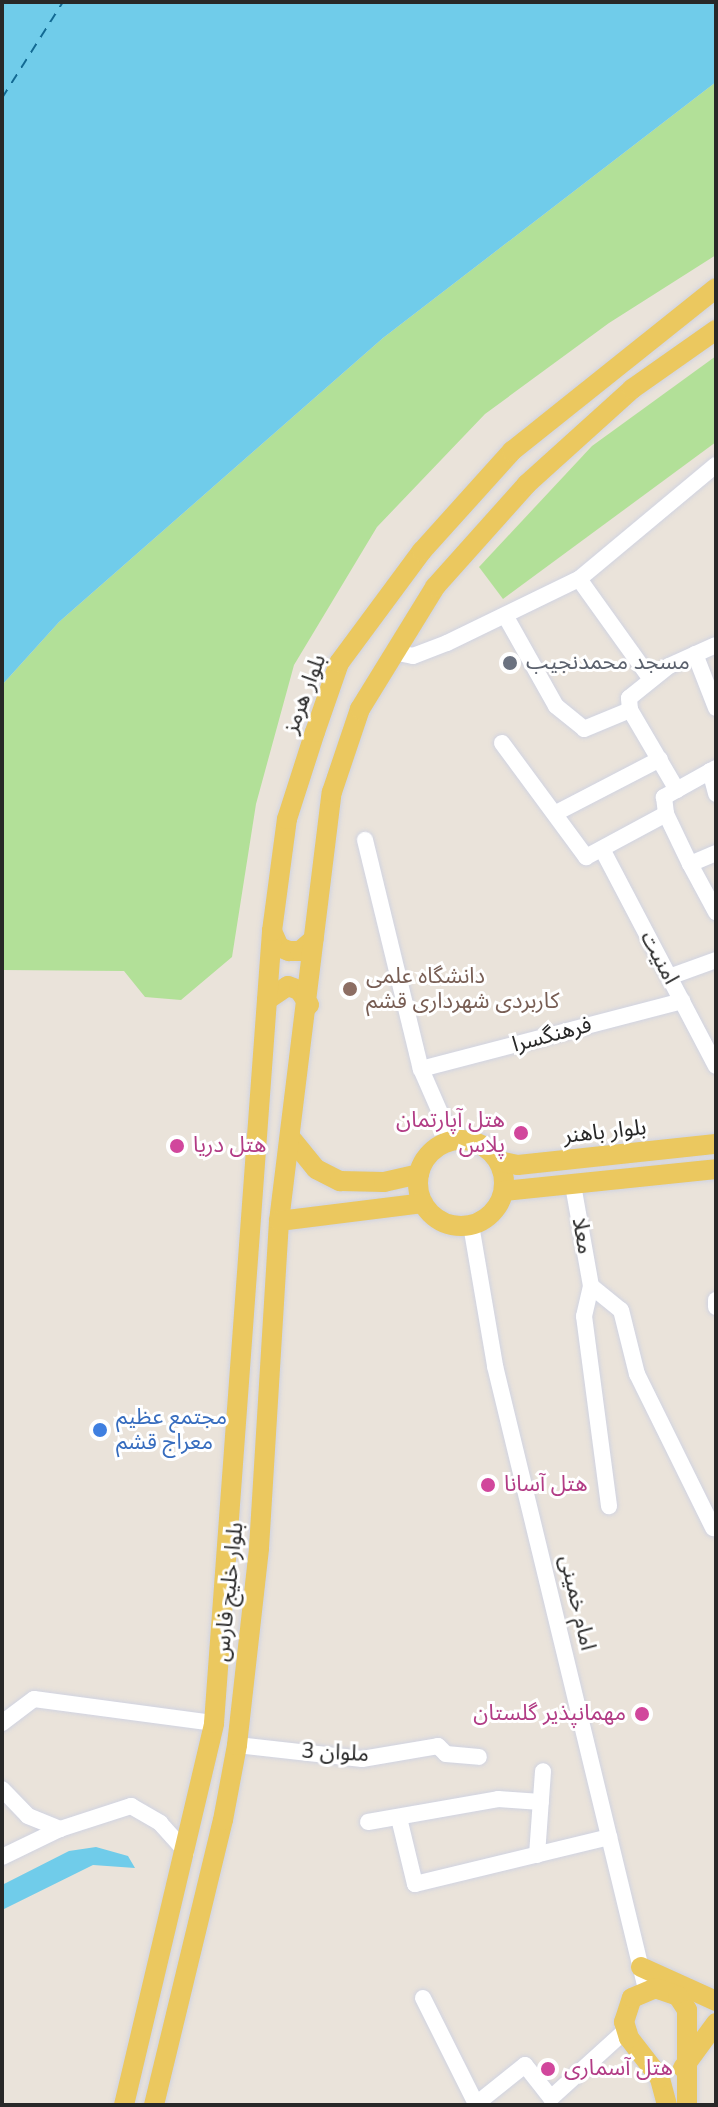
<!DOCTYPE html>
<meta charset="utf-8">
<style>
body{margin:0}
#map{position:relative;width:718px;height:2107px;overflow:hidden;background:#eae3da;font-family:"Nunito Sans","Noto Sans Arabic",sans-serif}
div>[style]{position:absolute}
.green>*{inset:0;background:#b2e098}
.water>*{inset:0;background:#70ccea}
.ferry>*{height:2px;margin-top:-1px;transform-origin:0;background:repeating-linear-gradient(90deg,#126993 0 10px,transparent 0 18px)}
.roads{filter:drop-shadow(0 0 2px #d0d3e1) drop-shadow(0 0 2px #d0d3e1)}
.minor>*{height:16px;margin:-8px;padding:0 8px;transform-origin:8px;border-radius:8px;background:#fff}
.major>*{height:20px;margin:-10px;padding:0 10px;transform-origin:10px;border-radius:10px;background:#ebc85f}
.major>.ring{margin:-10px;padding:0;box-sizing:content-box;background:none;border:20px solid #ebc85f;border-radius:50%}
.dots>*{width:22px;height:22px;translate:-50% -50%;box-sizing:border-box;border:4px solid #fff;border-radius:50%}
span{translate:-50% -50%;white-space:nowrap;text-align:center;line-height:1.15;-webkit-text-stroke:6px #fff;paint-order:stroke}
.worship-label{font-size:22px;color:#5b616d}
.left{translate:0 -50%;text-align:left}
.street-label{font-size:22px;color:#282828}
.education-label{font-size:22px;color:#785e54}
.hotel-label{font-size:22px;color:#b23c85}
.right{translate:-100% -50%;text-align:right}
.shop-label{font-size:22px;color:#366cbe}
.frame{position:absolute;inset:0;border:4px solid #282828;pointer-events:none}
</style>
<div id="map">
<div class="green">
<i style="clip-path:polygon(716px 82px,716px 255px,609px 323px,485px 414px,377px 527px,294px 665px,256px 804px,232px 957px,181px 1000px,145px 997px,124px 971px,2px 970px,2px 685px,59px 622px,383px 338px)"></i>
<i style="clip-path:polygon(716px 356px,716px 442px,503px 599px,479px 567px,592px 446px)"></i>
</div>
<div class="water">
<i style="clip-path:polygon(2px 2px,716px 2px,716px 82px,383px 338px,59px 622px,2px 685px)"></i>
<i style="clip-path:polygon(96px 1847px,128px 1856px,135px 1868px,93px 1865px,2px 1910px,2px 1885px,69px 1851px)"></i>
</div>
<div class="ferry">
<i style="left:2px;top:98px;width:114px;rotate:-57.6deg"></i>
</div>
<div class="roads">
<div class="minor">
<i style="left:579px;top:579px;width:122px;rotate:54.4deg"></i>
<i style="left:506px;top:617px;width:102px;rotate:60.7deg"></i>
<i style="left:556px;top:706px;width:36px;rotate:39deg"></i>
<i style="left:584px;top:729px;width:50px;rotate:-22.4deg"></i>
<i style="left:393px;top:652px;width:20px;rotate:11deg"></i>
<i style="left:413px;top:656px;width:36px;rotate:-21deg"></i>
<i style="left:447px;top:643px;width:147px;rotate:-25.9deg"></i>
<i style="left:579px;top:579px;width:178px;rotate:-39.8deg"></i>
<i style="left:695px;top:654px;width:58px;rotate:68.7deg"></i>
<i style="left:502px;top:743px;width:142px;rotate:53.6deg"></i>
<i style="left:586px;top:857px;width:91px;rotate:-28.3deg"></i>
<i style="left:716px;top:768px;width:60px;rotate:150.9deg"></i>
<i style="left:664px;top:797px;width:17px;rotate:83deg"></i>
<i style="left:666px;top:814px;width:55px;rotate:64.4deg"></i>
<i style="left:690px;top:864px;width:28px;rotate:-23deg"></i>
<i style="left:710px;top:771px;width:24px;rotate:75deg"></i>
<i style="left:677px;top:790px;width:93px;rotate:-120.4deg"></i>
<i style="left:630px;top:710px;width:12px;rotate:-95deg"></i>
<i style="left:629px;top:698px;width:51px;rotate:-38.7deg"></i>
<i style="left:669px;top:666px;width:51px;rotate:-24.1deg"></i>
<i style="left:556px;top:813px;width:117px;rotate:-27.4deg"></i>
<i style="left:365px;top:840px;width:236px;rotate:76.3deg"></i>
<i style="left:421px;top:1069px;width:77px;rotate:66.4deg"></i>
<i style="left:602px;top:849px;width:245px;rotate:62.3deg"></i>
<i style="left:690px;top:864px;width:55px;rotate:61.6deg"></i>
<i style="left:669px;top:977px;width:50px;rotate:-19.9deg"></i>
<i style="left:421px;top:1069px;width:270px;rotate:-14.6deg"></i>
<i style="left:573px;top:1185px;width:103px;rotate:79.9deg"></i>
<i style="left:591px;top:1286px;width:31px;rotate:103deg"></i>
<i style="left:584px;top:1316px;width:192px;rotate:82.5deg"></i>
<i style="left:471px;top:1225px;width:143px;rotate:80.3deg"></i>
<i style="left:495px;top:1366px;width:641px;rotate:76.38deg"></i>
<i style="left:591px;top:1286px;width:38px;rotate:39deg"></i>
<i style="left:621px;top:1310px;width:66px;rotate:76deg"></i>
<i style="left:637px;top:1374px;width:172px;rotate:63.7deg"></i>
<i style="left:716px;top:1300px;width:7px;rotate:90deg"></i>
<i style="left:2px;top:1723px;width:40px;rotate:-37deg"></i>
<i style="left:34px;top:1699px;width:182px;rotate:7.6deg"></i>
<i style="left:237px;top:1745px;width:126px;rotate:6.4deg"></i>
<i style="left:362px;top:1759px;width:77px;rotate:-9.7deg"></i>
<i style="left:438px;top:1746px;width:11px;rotate:45deg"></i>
<i style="left:446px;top:1754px;width:33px;rotate:5deg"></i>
<i style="left:2px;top:1789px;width:37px;rotate:46deg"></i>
<i style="left:28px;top:1816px;width:35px;rotate:22deg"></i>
<i style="left:60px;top:1829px;width:75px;rotate:-17.9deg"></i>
<i style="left:131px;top:1806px;width:34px;rotate:30deg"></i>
<i style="left:160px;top:1823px;width:39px;rotate:48deg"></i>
<i style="left:399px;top:1818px;width:68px;rotate:76.4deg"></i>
<i style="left:415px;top:1884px;width:200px;rotate:-13.6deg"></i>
<i style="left:368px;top:1822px;width:132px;rotate:-10deg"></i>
<i style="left:498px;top:1799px;width:43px;rotate:4deg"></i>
<i style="left:537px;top:1855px;width:84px;rotate:-85.9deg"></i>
<i style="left:2px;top:1857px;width:64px;rotate:-25.8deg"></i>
<i style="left:423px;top:1998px;width:119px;rotate:63.4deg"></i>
<i style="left:475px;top:2105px;width:64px;rotate:-38.7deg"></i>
<i style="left:525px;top:2065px;width:42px;rotate:51.8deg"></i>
<i style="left:551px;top:2098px;width:101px;rotate:-42.2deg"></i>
</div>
<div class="major">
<i style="left:272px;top:931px;width:17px;rotate:66deg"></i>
<i style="left:279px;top:947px;width:11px;rotate:22deg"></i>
<i style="left:289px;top:951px;width:11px"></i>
<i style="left:300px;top:951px;width:18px;rotate:-41deg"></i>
<i style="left:267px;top:1000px;width:25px;rotate:-34deg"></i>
<i style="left:288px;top:986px;width:12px;rotate:20deg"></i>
<i style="left:299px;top:990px;width:18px;rotate:56deg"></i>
<i style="left:290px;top:1137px;width:41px;rotate:50.9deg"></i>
<i style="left:316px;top:1169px;width:27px;rotate:27deg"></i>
<i style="left:340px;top:1181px;width:44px;rotate:1.3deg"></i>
<i style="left:384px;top:1182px;width:36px;rotate:-13deg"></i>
<i class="ring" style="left:418px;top:1140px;width:66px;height:66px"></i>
<i style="left:499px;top:1161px;width:19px;rotate:12deg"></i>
<i style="left:518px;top:1165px;width:199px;rotate:-6.1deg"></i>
<i style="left:504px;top:1191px;width:213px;rotate:-5.9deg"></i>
<i style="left:279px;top:1221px;width:432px;rotate:-83deg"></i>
<i style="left:332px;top:792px;width:88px;rotate:-71.4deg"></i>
<i style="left:360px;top:709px;width:143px;rotate:-58.4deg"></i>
<i style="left:435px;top:587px;width:138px;rotate:-48.2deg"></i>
<i style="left:527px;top:484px;width:142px;rotate:-42.1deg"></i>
<i style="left:632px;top:389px;width:103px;rotate:-35.1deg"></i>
<i style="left:641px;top:1967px;width:82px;rotate:24.4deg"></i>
<i style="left:683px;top:2068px;width:56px;rotate:-53.7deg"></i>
<i style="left:124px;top:2105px;width:392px;rotate:-76.7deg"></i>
<i style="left:214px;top:1723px;width:794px;rotate:-85.81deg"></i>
<i style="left:272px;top:931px;width:113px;rotate:-82.4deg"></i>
<i style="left:287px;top:819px;width:91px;rotate:-72.2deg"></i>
<i style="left:315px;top:732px;width:73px;rotate:-70.8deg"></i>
<i style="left:339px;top:663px;width:139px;rotate:-53.5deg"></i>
<i style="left:422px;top:551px;width:135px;rotate:-48deg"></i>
<i style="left:512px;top:451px;width:261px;rotate:-38.6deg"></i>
<i style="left:154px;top:2105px;width:293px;rotate:-76.4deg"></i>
<i style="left:223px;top:1820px;width:76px;rotate:-79.4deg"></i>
<i style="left:237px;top:1745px;width:198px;rotate:-83.6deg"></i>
<i style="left:259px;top:1548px;width:328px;rotate:-86.5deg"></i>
<i style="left:279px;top:1221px;width:145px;rotate:-7.1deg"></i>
<i style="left:667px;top:2105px;width:28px;rotate:-105deg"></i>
<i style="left:660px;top:2078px;width:51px;rotate:-127.8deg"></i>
<i style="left:629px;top:2038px;width:17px;rotate:-107deg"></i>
<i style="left:624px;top:2022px;width:25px;rotate:-72deg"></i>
<i style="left:632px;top:1998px;width:25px;rotate:-23deg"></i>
<i style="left:655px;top:1988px;width:24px;rotate:19deg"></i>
<i style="left:678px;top:1996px;width:17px;rotate:57deg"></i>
<i style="left:687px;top:2010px;width:95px;rotate:90deg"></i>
</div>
</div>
<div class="dots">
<i style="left:510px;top:663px;background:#6b7280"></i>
<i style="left:350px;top:989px;background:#8d6e63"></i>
<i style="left:521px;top:1133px;background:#d1479c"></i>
<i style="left:177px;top:1146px;background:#d1479c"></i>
<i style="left:100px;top:1430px;background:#3f7fe0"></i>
<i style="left:488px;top:1485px;background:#d1479c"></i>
<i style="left:642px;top:1714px;background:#d1479c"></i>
<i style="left:548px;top:2069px;background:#d1479c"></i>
</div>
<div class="worship-label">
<span class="left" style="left:526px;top:663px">مسجد محمدنجیب</span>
</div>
<div class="street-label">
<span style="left:305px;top:694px;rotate:-69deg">بلوار هرمز</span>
<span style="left:659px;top:958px;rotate:62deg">امنیت</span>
<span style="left:552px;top:1035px;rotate:-15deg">فرهنگسرا</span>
<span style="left:605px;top:1132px;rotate:-6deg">بلوار باهنر</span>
<span style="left:582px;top:1236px;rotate:80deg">معلا</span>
<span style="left:229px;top:1592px;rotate:-84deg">بلوار خلیج فارس</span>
<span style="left:577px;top:1603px;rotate:77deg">امام خمینی</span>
<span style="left:335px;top:1753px;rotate:3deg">ملوان 3</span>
</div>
<div class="education-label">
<span class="left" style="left:366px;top:989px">دانشگاه علمی<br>کاربردی شهرداری قشم</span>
</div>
<div class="hotel-label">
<span class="right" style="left:505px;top:1133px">هتل آپارتمان<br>پلاس</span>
<span class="left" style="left:193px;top:1146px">هتل دریا</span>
<span class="left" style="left:504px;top:1485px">هتل آسانا</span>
<span class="right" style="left:626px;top:1714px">مهمانپذیر گلستان</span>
<span class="left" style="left:564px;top:2069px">هتل آسماری</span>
</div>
<div class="shop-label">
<span class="left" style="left:116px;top:1430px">مجتمع عظیم<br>معراج قشم</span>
</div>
<div class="frame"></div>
</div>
